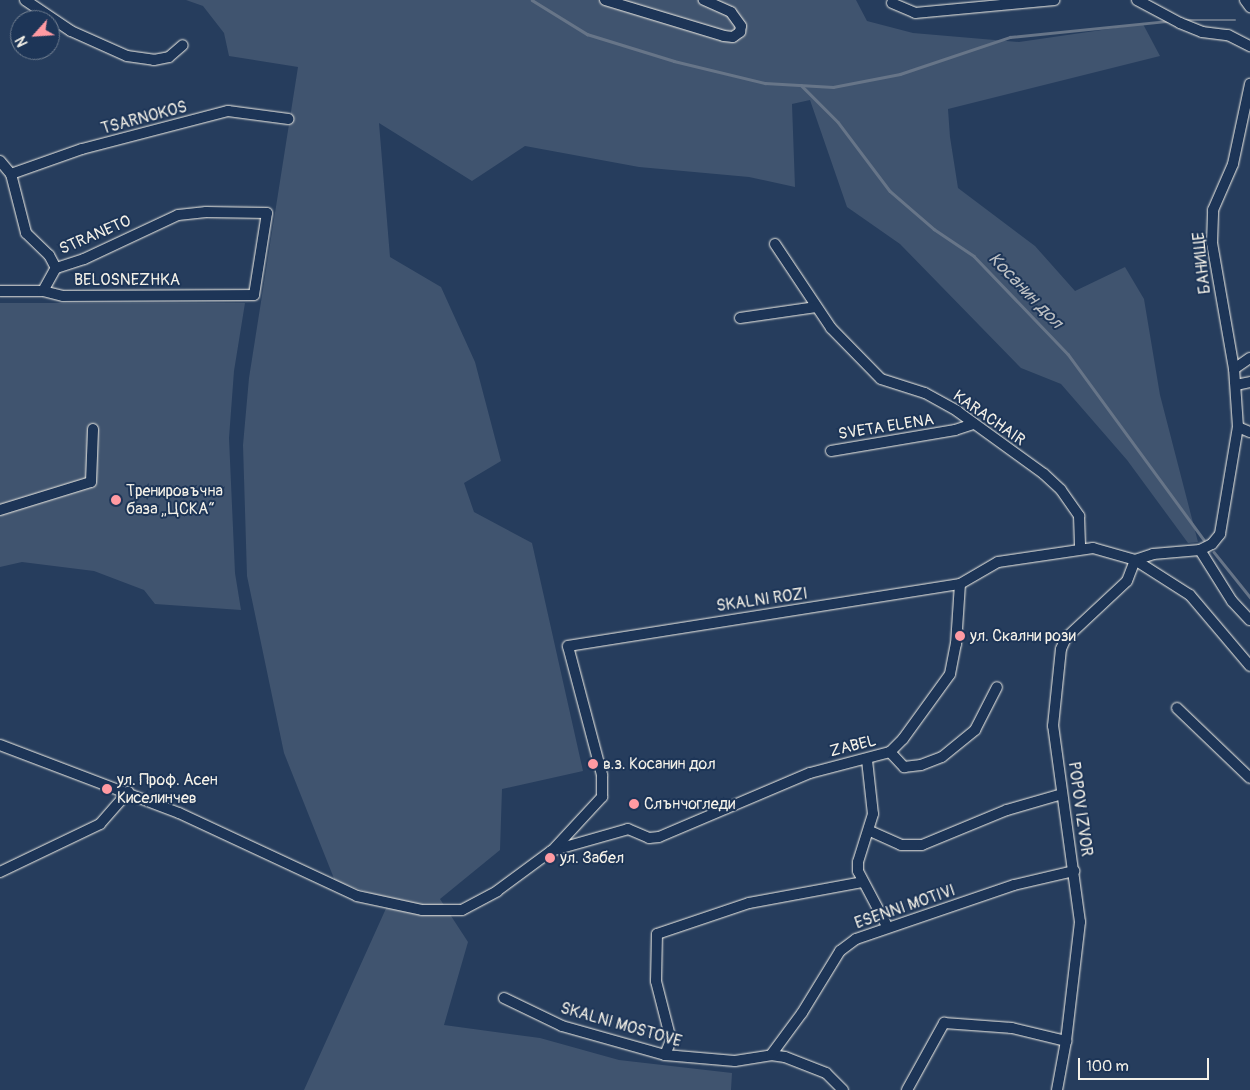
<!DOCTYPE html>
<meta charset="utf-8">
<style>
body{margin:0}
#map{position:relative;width:1250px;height:1090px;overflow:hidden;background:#263d5d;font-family:Pangolin,sans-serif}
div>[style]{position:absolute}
.green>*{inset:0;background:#40546f}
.stream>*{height:2.5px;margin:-1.25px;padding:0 1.25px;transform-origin:1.25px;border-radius:1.25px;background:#677588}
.roads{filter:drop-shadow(0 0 1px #f4f1e8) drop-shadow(0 0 1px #f4f1e8)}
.minor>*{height:10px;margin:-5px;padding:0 5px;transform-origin:5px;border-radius:5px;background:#1d3557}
.dots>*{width:14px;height:14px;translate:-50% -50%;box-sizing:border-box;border:2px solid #1d3557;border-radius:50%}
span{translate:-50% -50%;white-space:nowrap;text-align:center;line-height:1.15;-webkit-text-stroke:4px #1d3557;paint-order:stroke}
.street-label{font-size:16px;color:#f4f1e8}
.poi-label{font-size:16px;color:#f4f1e8}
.left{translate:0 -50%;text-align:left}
.water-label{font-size:18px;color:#bcbfc2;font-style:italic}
.north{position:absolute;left:10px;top:10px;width:50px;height:50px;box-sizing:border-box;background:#1d3557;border:1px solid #738091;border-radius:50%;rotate:244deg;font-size:14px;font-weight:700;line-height:20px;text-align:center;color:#f4f1e8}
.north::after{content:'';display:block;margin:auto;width:18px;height:22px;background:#ff9aa2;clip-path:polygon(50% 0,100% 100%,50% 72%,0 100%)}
.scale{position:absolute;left:1078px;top:1058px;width:131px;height:22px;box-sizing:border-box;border:2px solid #f4f1e8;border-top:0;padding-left:6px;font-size:15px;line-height:18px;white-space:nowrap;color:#f4f1e8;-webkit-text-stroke:4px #1d3557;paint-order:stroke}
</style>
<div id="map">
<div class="green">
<i style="clip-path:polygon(186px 0,856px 0,867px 21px,913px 33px,1019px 42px,1143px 24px,1160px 56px,948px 109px,950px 137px,958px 188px,1035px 246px,1075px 291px,1125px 267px,1144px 299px,1160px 395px,1198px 542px,1188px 543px,1127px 460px,1061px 384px,1021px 368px,900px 244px,847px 207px,810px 100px,792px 104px,795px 187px,749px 177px,639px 167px,525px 146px,472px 181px,379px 123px,390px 257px,441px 287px,475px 362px,501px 461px,464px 483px,474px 512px,532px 543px,583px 771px,502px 789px,500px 850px,440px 899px,468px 942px,444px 1025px,540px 1038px,619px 1060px,732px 1073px,731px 1090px,304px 1090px,388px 904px,399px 903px,335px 881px,284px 753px,247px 576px,243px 445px,249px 378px,298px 67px,229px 56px,224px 33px,203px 6px)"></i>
<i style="clip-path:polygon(0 303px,245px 303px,234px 371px,229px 438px,235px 573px,241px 610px,155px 604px,144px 590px,94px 571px,22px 562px,0 567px)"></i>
</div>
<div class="stream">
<i style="left:532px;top:0;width:65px;rotate:31.7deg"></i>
<i style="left:587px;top:34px;width:91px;rotate:17.2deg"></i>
<i style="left:674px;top:61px;width:94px;rotate:13.6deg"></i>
<i style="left:765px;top:83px;width:68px;rotate:3.4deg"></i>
<i style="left:833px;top:87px;width:68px;rotate:-11deg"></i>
<i style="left:900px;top:74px;width:116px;rotate:-18.6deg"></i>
<i style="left:1010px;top:37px;width:159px;rotate:-5.8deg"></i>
<i style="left:1184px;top:20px;width:51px"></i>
<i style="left:801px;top:85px;width:52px;rotate:45deg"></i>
<i style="left:838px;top:122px;width:86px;rotate:53deg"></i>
<i style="left:890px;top:191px;width:58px;rotate:40.8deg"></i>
<i style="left:934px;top:229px;width:48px;rotate:34deg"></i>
<i style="left:974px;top:256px;width:136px;rotate:46.2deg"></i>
<i style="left:1068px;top:354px;width:230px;rotate:53.8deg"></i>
<i style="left:1214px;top:552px;width:58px;rotate:51.3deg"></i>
</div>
<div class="roads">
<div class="minor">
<i style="left:25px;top:0;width:55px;rotate:34deg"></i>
<i style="left:71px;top:31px;width:61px;rotate:24.1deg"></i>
<i style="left:127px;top:56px;width:27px;rotate:8deg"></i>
<i style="left:154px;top:60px;width:15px;rotate:-11deg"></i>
<i style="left:169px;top:57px;width:18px;rotate:-41deg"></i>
<i style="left:605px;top:0;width:124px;rotate:16.8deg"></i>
<i style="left:724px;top:36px;width:9px;rotate:6deg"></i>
<i style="left:733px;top:37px;width:9px;rotate:-36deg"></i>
<i style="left:740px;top:32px;width:6px;rotate:-81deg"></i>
<i style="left:741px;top:26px;width:17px;rotate:-126deg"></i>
<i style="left:731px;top:12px;width:30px;rotate:-156deg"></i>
<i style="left:1137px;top:0;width:49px;rotate:28.1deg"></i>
<i style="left:1180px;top:23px;width:24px;rotate:22deg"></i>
<i style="left:1202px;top:32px;width:26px;rotate:7deg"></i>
<i style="left:1228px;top:35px;width:25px;rotate:27deg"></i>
<i style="left:1245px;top:0;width:9px;rotate:54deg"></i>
<i style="left:892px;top:3px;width:25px;rotate:23deg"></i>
<i style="left:915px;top:13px;width:140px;rotate:-5.3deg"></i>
<i style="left:0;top:161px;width:17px;rotate:50deg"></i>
<i style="left:11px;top:174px;width:61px;rotate:75.7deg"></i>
<i style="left:26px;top:233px;width:32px;rotate:44deg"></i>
<i style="left:49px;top:255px;width:15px;rotate:62deg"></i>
<i style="left:11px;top:174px;width:75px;rotate:-19.4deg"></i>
<i style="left:82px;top:149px;width:151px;rotate:-14.6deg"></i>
<i style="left:228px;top:111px;width:61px;rotate:7.6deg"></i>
<i style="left:775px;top:244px;width:101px;rotate:56.3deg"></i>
<i style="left:831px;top:328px;width:71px;rotate:45.6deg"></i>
<i style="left:881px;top:379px;width:46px;rotate:17.7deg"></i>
<i style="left:925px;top:393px;width:37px;rotate:29deg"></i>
<i style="left:957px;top:411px;width:107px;rotate:35.9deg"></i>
<i style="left:1044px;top:474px;width:23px;rotate:43deg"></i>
<i style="left:1061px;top:490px;width:32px;rotate:55deg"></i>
<i style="left:1079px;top:516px;width:33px;rotate:88deg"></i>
<i style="left:0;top:291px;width:43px"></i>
<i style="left:43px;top:291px;width:21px;rotate:14deg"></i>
<i style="left:63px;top:296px;width:191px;rotate:-0.3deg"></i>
<i style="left:254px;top:295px;width:83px;rotate:-81deg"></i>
<i style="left:267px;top:213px;width:61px;rotate:-179.1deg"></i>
<i style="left:206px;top:212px;width:28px;rotate:174deg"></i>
<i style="left:178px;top:215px;width:104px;rotate:154.9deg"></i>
<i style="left:84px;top:259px;width:29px;rotate:162deg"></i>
<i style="left:43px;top:291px;width:26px;rotate:-61deg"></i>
<i style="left:740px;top:318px;width:77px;rotate:-8.2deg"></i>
<i style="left:1234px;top:369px;width:19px;rotate:-35deg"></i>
<i style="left:1236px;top:385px;width:14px;rotate:-12deg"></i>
<i style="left:1238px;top:427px;width:13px;rotate:23deg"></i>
<i style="left:831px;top:451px;width:126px;rotate:-9.6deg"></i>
<i style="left:955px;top:430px;width:20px;rotate:-18deg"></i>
<i style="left:0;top:510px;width:95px;rotate:-17.1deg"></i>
<i style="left:91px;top:482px;width:53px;rotate:-87.8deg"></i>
<i style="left:1200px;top:550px;width:60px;rotate:57.9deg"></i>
<i style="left:1232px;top:601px;width:26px;rotate:47deg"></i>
<i style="left:1135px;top:560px;width:19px;rotate:-18deg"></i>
<i style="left:1153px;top:554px;width:47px;rotate:-4.9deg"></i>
<i style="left:1200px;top:550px;width:13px;rotate:-27deg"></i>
<i style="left:1212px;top:544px;width:13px;rotate:-51deg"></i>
<i style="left:1220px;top:534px;width:109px;rotate:-80.5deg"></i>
<i style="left:1238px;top:427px;width:58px;rotate:-93.9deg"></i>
<i style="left:1234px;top:369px;width:128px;rotate:-99.9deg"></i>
<i style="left:1212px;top:243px;width:33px;rotate:-88deg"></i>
<i style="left:1213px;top:210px;width:50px;rotate:-66.5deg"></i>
<i style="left:1233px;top:164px;width:82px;rotate:-78deg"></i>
<i style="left:1177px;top:708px;width:101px;rotate:43.8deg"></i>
<i style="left:0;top:745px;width:191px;rotate:20.8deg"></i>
<i style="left:179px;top:813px;width:196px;rotate:25deg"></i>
<i style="left:357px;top:896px;width:66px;rotate:12.2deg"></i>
<i style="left:422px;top:910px;width:40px"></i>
<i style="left:462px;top:910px;width:40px;rotate:-28deg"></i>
<i style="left:497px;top:891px;width:67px;rotate:-36.5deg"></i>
<i style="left:551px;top:851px;width:80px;rotate:-15.9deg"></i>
<i style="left:628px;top:829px;width:23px;rotate:23deg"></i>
<i style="left:649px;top:838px;width:10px;rotate:-6deg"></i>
<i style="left:659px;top:837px;width:164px;rotate:-23deg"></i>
<i style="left:810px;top:773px;width:83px;rotate:-14.7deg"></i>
<i style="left:890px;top:752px;width:18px;rotate:-45deg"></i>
<i style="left:903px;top:739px;width:80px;rotate:-54.1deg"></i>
<i style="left:950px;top:674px;width:31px;rotate:-79deg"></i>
<i style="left:956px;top:644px;width:60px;rotate:-86.2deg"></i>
<i style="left:890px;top:752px;width:21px;rotate:47deg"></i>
<i style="left:904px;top:767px;width:17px;rotate:-7deg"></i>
<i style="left:921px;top:765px;width:22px;rotate:-21deg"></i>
<i style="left:942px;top:757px;width:43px;rotate:-39.3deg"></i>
<i style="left:975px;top:730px;width:48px;rotate:-62.9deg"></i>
<i style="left:867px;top:760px;width:54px;rotate:83.7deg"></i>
<i style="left:873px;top:814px;width:50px;rotate:107.4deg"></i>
<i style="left:858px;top:862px;width:9px;rotate:90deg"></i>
<i style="left:858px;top:871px;width:62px;rotate:62.2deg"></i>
<i style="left:870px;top:831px;width:34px;rotate:24deg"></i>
<i style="left:901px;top:845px;width:21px"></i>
<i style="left:922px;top:845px;width:92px;rotate:-22.4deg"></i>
<i style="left:1007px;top:810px;width:57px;rotate:-16.2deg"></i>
<i style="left:552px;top:851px;width:74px;rotate:-47.2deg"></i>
<i style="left:602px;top:797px;width:22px;rotate:-90deg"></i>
<i style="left:602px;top:775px;width:133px;rotate:-104.8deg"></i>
<i style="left:568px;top:646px;width:397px;rotate:-9deg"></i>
<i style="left:960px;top:584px;width:44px;rotate:-30.1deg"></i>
<i style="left:998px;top:562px;width:96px;rotate:-8.4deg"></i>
<i style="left:1093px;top:548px;width:44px;rotate:15.9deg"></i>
<i style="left:1135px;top:560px;width:65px;rotate:32.5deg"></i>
<i style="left:1190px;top:595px;width:93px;rotate:49.8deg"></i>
<i style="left:0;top:872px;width:111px;rotate:-25.6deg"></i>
<i style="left:100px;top:824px;width:43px;rotate:-48.8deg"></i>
<i style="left:504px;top:998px;width:64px;rotate:25.8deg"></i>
<i style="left:562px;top:1026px;width:107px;rotate:15.7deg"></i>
<i style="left:665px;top:1055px;width:70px;rotate:4.9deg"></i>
<i style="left:735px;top:1061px;width:36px;rotate:-9deg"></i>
<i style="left:771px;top:1055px;width:14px;rotate:8deg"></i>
<i style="left:785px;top:1057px;width:44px;rotate:21.3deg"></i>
<i style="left:826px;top:1073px;width:24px;rotate:45deg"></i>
<i style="left:665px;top:1055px;width:16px;rotate:-68deg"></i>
<i style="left:671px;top:1040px;width:61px;rotate:-104.3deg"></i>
<i style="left:656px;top:981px;width:47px;rotate:-88.8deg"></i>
<i style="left:657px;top:934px;width:97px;rotate:-18.6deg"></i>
<i style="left:749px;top:903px;width:115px;rotate:-10.5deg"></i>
<i style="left:771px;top:1055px;width:52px;rotate:-53.6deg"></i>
<i style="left:802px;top:1013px;width:73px;rotate:-58.5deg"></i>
<i style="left:840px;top:951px;width:20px;rotate:-37deg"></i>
<i style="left:856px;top:939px;width:167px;rotate:-18.9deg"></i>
<i style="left:1014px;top:885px;width:62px;rotate:-13.1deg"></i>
<i style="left:907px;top:1090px;width:77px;rotate:-61.1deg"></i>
<i style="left:944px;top:1023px;width:68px;rotate:4.2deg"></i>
<i style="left:1012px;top:1028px;width:56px;rotate:13.5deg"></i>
<i style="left:1057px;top:1090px;width:50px;rotate:-79.6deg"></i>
<i style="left:1066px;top:1041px;width:120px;rotate:-83.3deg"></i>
<i style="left:1080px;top:922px;width:198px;rotate:-97.8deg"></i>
<i style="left:1053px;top:726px;width:77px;rotate:-84.1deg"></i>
<i style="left:1061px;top:649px;width:12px;rotate:-66deg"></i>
<i style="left:1066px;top:638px;width:83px;rotate:-43.1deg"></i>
<i style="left:1127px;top:581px;width:22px;rotate:-69deg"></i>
</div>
</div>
<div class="dots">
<i style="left:116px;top:500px;background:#ff9aa2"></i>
<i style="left:960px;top:636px;background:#ff9aa2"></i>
<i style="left:593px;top:764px;background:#ff9aa2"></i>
<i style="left:107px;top:789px;background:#ff9aa2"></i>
<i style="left:634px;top:804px;background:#ff9aa2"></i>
<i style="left:550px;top:858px;background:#ff9aa2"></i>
</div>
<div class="street-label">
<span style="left:144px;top:118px;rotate:-15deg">TSARNOKOS</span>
<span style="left:95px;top:235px;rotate:-23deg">STRANETO</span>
<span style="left:1202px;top:263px;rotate:-96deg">БАНИЩЕ</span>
<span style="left:127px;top:280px">BELOSNEZHKA</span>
<span style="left:989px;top:418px;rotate:35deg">KARACHAIR</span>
<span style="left:886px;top:427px;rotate:-9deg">SVETA ELENA</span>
<span style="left:762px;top:600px;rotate:-8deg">SKALNI ROZI</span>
<span style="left:853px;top:746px;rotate:-14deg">ZABEL</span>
<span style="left:1080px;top:809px;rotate:82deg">POPOV IZVOR</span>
<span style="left:905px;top:907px;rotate:-19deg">ESENNI MOTIVI</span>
<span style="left:621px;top:1025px;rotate:16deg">SKALNI MOSTOVE</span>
</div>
<div class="poi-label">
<span class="left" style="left:126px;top:500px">Тренировъчна<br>база „ЦСКА“</span>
<span class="left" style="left:970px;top:636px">ул. Скални рози</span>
<span class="left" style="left:603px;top:764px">в.з. Косанин дол</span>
<span class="left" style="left:117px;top:789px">ул. Проф. Асен<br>Киселинчев</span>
<span class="left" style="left:644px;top:804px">Слънчогледи</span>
<span class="left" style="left:560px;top:858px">ул. Забел</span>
</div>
<div class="water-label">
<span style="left:1025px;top:291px;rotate:46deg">Косанин дол</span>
</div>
<div class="north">N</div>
<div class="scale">100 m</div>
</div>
